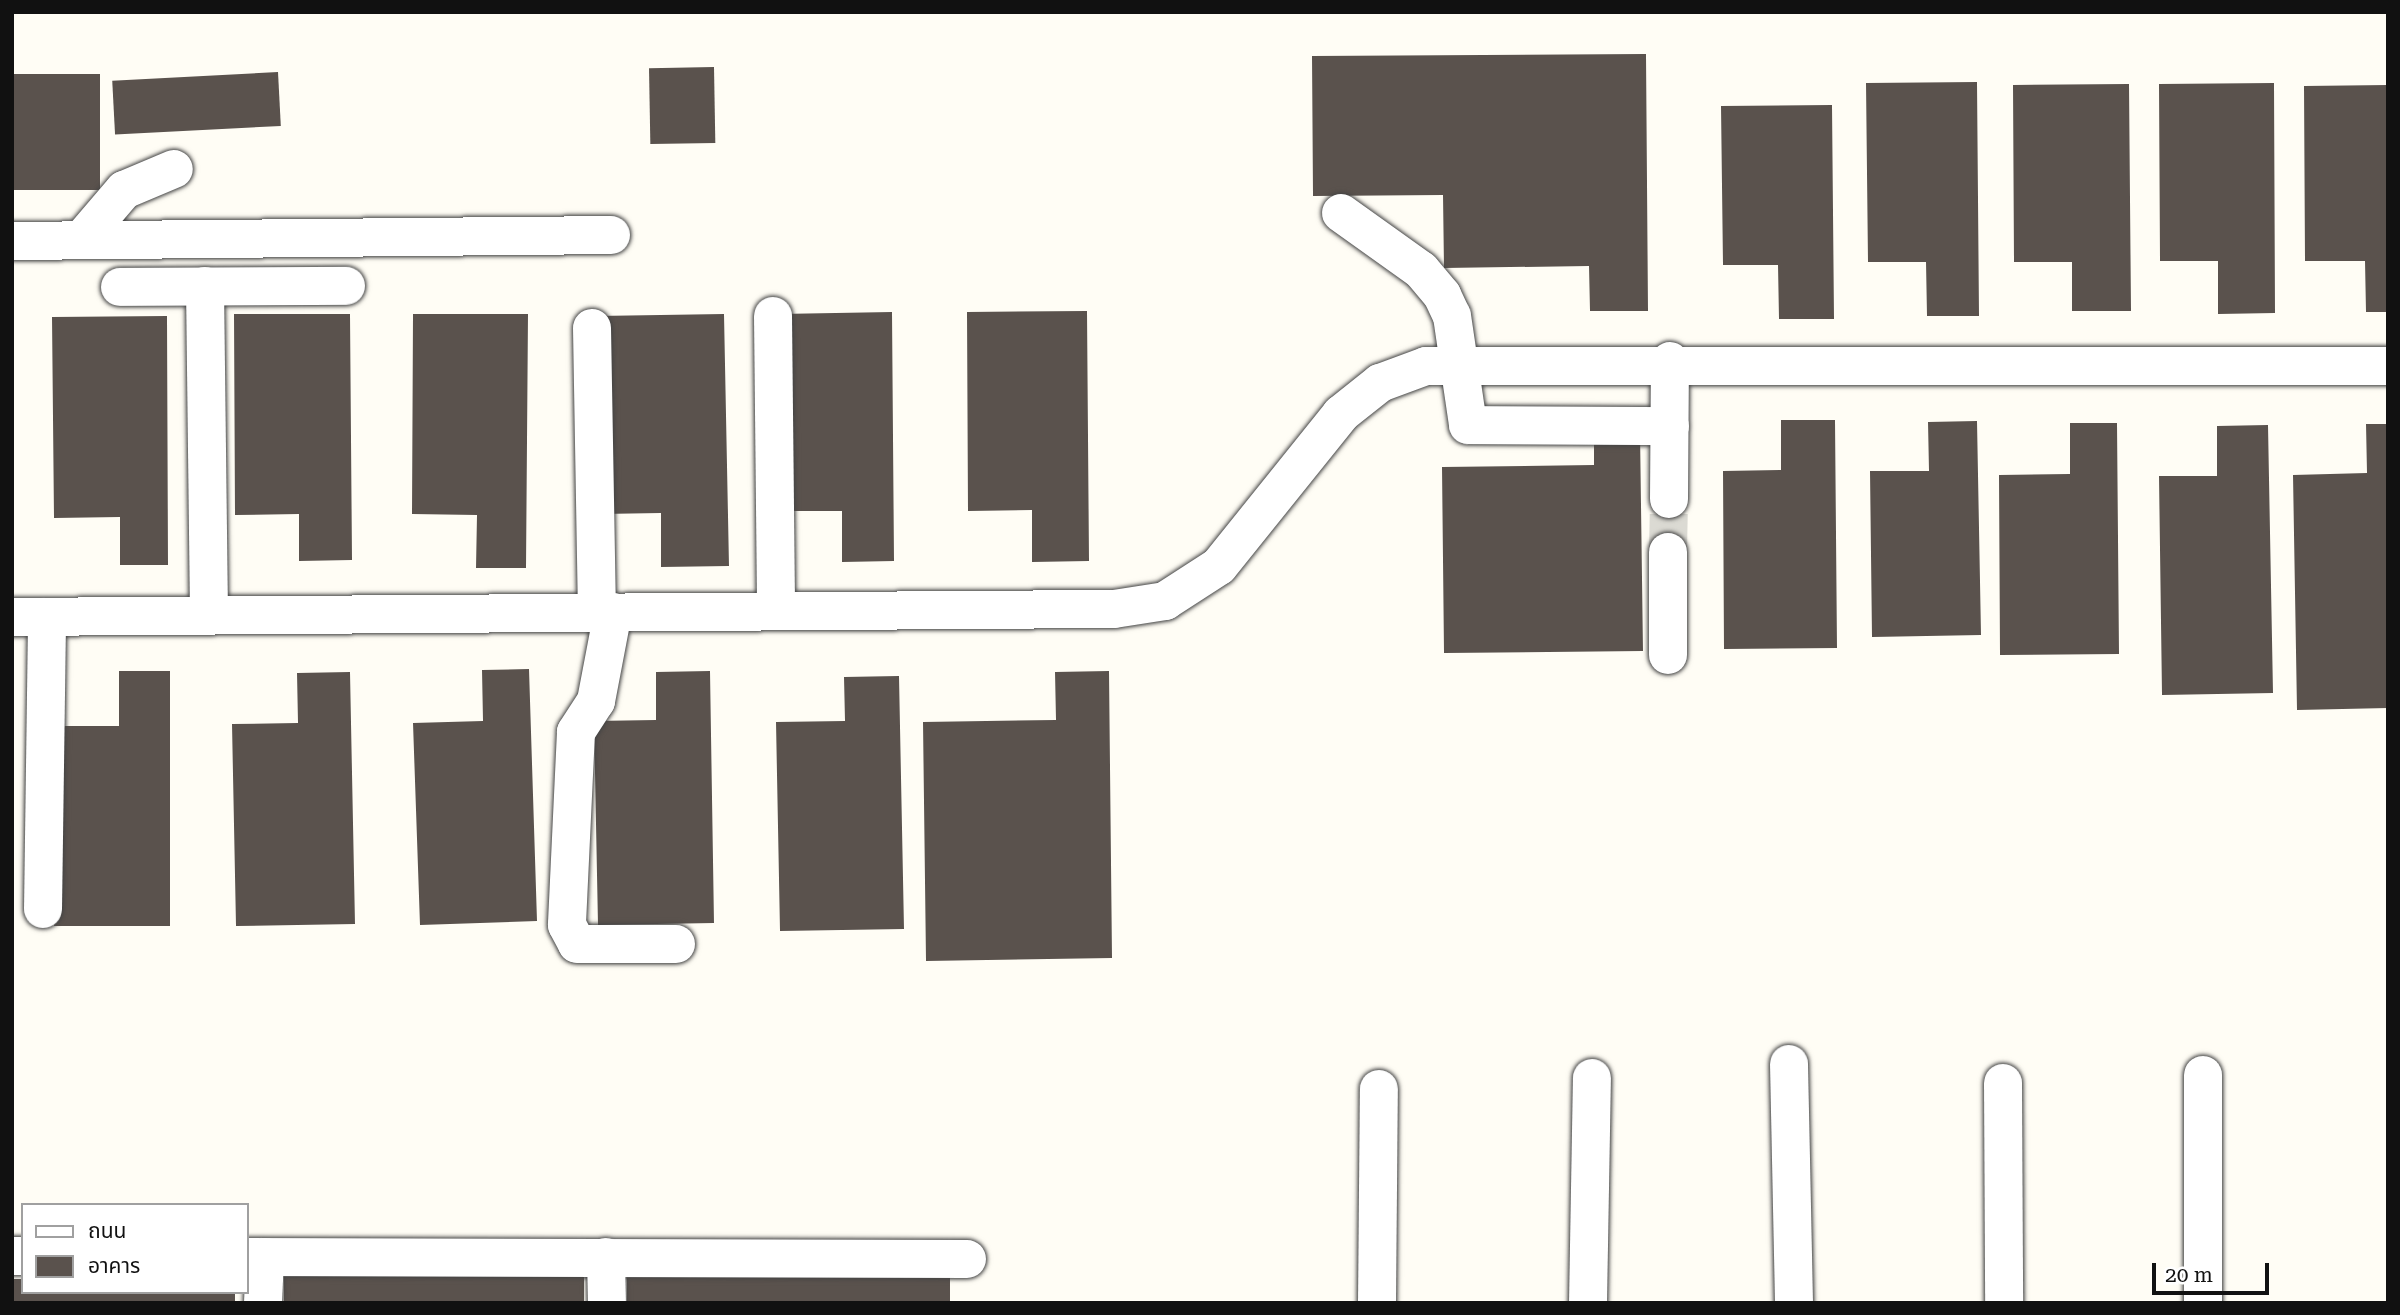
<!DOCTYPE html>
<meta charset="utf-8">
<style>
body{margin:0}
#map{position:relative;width:2400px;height:1315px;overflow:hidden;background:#fffdf5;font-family:"Roboto Serif","Noto Sans Thai",serif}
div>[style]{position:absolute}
.building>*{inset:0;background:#5a524d;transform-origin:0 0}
.minor-tunnel>*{height:38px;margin-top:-19px;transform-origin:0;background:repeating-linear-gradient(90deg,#dbdad3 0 38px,transparent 0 57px)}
.roads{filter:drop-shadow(0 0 2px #444) drop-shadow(0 0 2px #444)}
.minor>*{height:38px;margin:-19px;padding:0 19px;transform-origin:19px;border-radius:19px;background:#fff}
span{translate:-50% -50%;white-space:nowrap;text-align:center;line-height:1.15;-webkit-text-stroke:7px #fff;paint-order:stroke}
.frame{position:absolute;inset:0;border:14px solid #111;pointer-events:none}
.legend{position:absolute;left:21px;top:1203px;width:228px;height:91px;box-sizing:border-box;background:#fff;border:2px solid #a0a0a0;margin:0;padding:9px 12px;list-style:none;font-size:21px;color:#111}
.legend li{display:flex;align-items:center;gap:14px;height:35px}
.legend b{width:35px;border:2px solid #a0a0a0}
.scale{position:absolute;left:2152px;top:1263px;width:117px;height:32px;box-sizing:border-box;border:4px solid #111;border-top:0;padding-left:9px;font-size:21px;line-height:24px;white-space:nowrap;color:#111;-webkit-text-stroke:5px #fff;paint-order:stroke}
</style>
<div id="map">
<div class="building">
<i style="clip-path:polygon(1646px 54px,1648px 311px,1590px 311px,1589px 266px,1444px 268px,1443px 195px,1313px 196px,1312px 56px)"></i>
<i style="left:714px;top:67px;width:76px;height:65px;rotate:89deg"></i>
<i style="left:278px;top:72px;width:54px;height:166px;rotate:87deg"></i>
<i style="left:12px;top:74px;width:88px;height:116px"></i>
<i style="clip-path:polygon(1977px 82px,1979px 316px,1927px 316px,1926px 262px,1868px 262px,1866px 83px)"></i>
<i style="clip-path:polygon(2274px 83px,2275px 313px,2218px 314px,2218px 261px,2160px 261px,2159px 84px)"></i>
<i style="clip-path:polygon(2129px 84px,2131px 311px,2072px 311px,2072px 262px,2014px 262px,2013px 85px)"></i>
<i style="clip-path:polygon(2388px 85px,2388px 312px,2366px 312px,2365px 261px,2305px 261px,2304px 86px)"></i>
<i style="clip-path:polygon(1832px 105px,1834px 319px,1779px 319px,1778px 265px,1723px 265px,1721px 106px)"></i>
<i style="clip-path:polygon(1087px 311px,1089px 561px,1032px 562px,1032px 510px,968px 511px,967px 312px)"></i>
<i style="clip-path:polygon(892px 312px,894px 561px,842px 562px,842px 511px,780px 511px,779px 314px)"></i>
<i style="clip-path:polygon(234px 314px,350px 314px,352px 560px,299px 561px,299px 514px,235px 515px)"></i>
<i style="clip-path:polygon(413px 314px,528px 314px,526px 568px,476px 568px,477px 515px,412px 514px)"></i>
<i style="clip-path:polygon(724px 314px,729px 566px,661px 567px,661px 513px,601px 514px,597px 316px)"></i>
<i style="clip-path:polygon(167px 316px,168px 565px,120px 565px,120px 517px,54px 518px,52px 317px)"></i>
<i style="clip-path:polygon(1781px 420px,1835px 420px,1837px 648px,1724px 649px,1723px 471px,1781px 470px)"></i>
<i style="clip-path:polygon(1977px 421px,1981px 635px,1872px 637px,1870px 471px,1929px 471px,1928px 422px)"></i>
<i style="clip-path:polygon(2070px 423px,2117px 423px,2119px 654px,2000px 655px,1999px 475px,2070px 474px)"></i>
<i style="clip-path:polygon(2366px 424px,2388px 424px,2388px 708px,2297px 710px,2293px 475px,2367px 473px)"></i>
<i style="clip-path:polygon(2268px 425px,2273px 693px,2162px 695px,2159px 476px,2217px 476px,2217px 426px)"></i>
<i style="clip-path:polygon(1594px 432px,1640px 432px,1643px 651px,1444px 653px,1442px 467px,1594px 465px)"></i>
<i style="clip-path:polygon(529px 669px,537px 921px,420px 925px,413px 723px,483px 721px,482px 670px)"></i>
<i style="clip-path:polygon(119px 671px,170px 671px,170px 926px,54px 926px,54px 726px,119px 726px)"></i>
<i style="clip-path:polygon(710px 671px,714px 923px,598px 925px,594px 721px,656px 720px,656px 672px)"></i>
<i style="clip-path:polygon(1109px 671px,1112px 958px,926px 961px,923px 722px,1056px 720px,1055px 672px)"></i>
<i style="clip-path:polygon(350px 672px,355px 924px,236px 926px,232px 724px,298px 723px,297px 673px)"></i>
<i style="clip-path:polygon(899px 676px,904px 929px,780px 931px,776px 722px,845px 721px,844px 677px)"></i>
<i style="left:627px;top:1270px;width:323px;height:33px"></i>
<i style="left:284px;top:1274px;width:300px;height:29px"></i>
<i style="clip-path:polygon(12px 1279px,23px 1279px,23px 1292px,235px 1292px,235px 1303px,12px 1303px)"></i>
</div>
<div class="minor-tunnel">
<i style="left:1668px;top:552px;width:53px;rotate:-88.9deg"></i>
</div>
<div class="roads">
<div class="minor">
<i style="left:1341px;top:213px;width:98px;rotate:35.5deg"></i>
<i style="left:1421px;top:270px;width:33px;rotate:50deg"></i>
<i style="left:1442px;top:295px;width:23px;rotate:65deg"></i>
<i style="left:1452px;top:316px;width:110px;rotate:81.6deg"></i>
<i style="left:1468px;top:425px;width:202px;rotate:0.3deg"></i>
<i style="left:82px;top:239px;width:65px;rotate:-49.4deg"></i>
<i style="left:124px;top:190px;width:54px;rotate:-22.8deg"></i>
<i style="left:12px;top:241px;width:599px;rotate:-0.57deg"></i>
<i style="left:205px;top:286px;width:327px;rotate:89.3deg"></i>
<i style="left:120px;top:287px;width:226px;rotate:-0.3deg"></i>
<i style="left:773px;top:316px;width:294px;rotate:89.4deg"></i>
<i style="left:592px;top:328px;width:283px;rotate:89deg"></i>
<i style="left:1669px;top:499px;width:138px;rotate:-89.6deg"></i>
<i style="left:613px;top:612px;width:91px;rotate:100.8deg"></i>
<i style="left:596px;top:701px;width:37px;rotate:123deg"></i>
<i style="left:576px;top:732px;width:193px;rotate:92.7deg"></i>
<i style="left:567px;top:925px;width:21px;rotate:62deg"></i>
<i style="left:577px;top:944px;width:99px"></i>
<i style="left:12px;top:617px;width:1102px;rotate:-0.42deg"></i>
<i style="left:1114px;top:609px;width:52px;rotate:-8.9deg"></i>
<i style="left:1165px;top:601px;width:64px;rotate:-32.9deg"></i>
<i style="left:1219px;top:566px;width:195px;rotate:-51.2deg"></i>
<i style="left:1341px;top:414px;width:50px;rotate:-38.5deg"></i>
<i style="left:1380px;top:383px;width:49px;rotate:-20.3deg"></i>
<i style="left:1426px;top:366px;width:962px"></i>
<i style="left:1668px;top:655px;width:103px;rotate:-90deg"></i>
<i style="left:43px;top:909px;width:292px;rotate:-89.2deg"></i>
<i style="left:1789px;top:1064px;width:239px;rotate:88.8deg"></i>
<i style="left:2203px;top:1075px;width:228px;rotate:90deg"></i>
<i style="left:2003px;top:1083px;width:220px;rotate:89.7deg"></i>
<i style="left:12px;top:1256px;width:11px"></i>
<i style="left:247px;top:1257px;width:720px;rotate:0.16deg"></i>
<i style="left:606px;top:1257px;width:46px;rotate:88.8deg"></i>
<i style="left:263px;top:1303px;width:46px;rotate:-87.5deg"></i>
<i style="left:1377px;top:1303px;width:214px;rotate:-89.5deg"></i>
<i style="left:1588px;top:1303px;width:225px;rotate:-89deg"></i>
</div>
</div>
<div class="frame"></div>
<ul class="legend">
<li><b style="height:9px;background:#fff"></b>ถนน</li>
<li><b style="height:19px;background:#5a524d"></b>อาคาร</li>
</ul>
<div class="scale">20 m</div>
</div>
